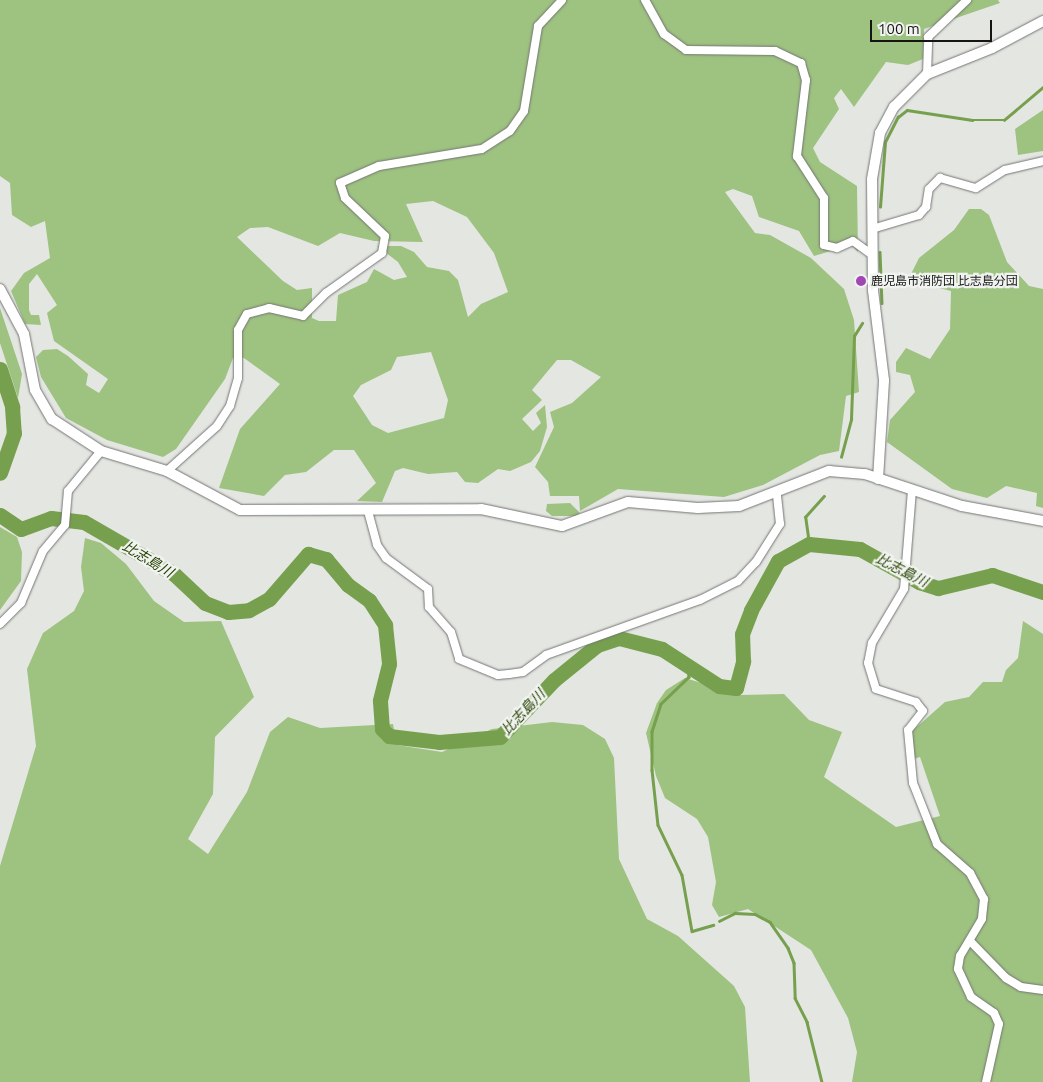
<!DOCTYPE html>
<meta charset="utf-8">
<style>
body{margin:0}
#map{position:relative;width:1043px;height:1082px;overflow:hidden;background:#e4e6e2;font-family:Ubuntu,"Noto Sans JP",sans-serif}
div>[style]{position:absolute}
.green>*{inset:0;background:#9ec280}
.stream>*{height:2.5px;margin:-1.25px;padding:0 1.25px;transform-origin:1.25px;border-radius:1.25px;background:#76a04d}
.river>*{height:15px;margin:-7.5px;padding:0 7.5px;transform-origin:7.5px;border-radius:7.5px;background:#76a04d}
.roads{filter:drop-shadow(0 0 1px #747573) drop-shadow(0 0 1px #747573)}
.minor>*{height:8px;margin:-4px;padding:0 4px;transform-origin:4px;border-radius:4px;background:#fff}
.tertiary>*{height:10px;margin:-5px;padding:0 5px;transform-origin:5px;border-radius:5px;background:#fff}
.dots>*{width:14px;height:14px;translate:-50% -50%;box-sizing:border-box;border:2px solid #f1f3f0;border-radius:50%}
span{translate:-50% -50%;white-space:nowrap;text-align:center;line-height:1.15;-webkit-text-stroke:4.5px #f1f3f0;paint-order:stroke}
.poi-label{font-size:12px;color:#151614}
.left{translate:0 -50%;text-align:left}
.water-label{font-size:14px;color:#284305;font-style:italic}
.scale{position:absolute;left:870px;top:20px;width:122px;height:22px;box-sizing:border-box;border:2px solid #151614;border-top:0;padding-left:6px;font-size:15px;line-height:18px;white-space:nowrap;color:#151614;-webkit-text-stroke:4px #f1f3f0;paint-order:stroke}
</style>
<div id="map">
<div class="green">
<i style="clip-path:polygon(evenodd,0 0,998px 0,1000px 3px,924px 29px,923px 59px,908px 65px,886px 62px,854px 107px,841px 89px,834px 98px,839px 109px,813px 148px,820px 162px,857px 186px,858px 252px,851px 245px,814px 256px,799px 231px,759px 217px,752px 196px,733px 189px,725px 192px,755px 233px,770px 235px,811px 258px,844px 289px,854px 320px,859px 392px,846px 396px,839px 451px,820px 455px,763px 485px,724px 497px,618px 489px,580px 511px,579px 496px,550px 496px,548px 482px,535px 467px,554px 427px,550px 412px,572px 403px,601px 377px,571px 360px,557px 360px,532px 390px,542px 400px,522px 419px,533px 431px,541px 423px,536px 413px,545px 405px,547px 427px,540px 451px,531px 462px,510px 471px,498px 469px,478px 483px,465px 482px,457px 472px,428px 474px,403px 468px,395px 471px,382px 502px,357px 501px,376px 483px,354px 450px,334px 450px,306px 472px,285px 475px,264px 496px,219px 488px,240px 429px,280px 384px,244px 358px,233px 358px,225px 379px,176px 449px,163px 457px,107px 440px,66px 418px,41px 377px,36px 357px,43px 350px,57px 349px,68px 356px,88px 374px,86px 385px,99px 393px,108px 379px,54px 341px,47px 313px,57px 305px,37px 274px,29px 284px,29px 310px,31px 315px,39px 315px,41px 325px,25px 324px,11px 291px,24px 273px,50px 258px,45px 221px,31px 227px,12px 215px,10px 183px,0 176px,0 0,433px 201px,467px 217px,494px 253px,508px 292px,481px 304px,468px 317px,458px 280px,449px 271px,427px 267px,414px 252px,401px 246px,377px 246px,398px 262px,407px 277px,394px 280px,374px 269px,367px 282px,338px 295px,336px 321px,319px 321px,312px 318px,312px 288px,297px 290px,283px 281px,237px 237px,250px 228px,268px 227px,318px 246px,340px 233px,374px 241px,423px 242px,406px 204px,433px 201px,0 0,431px 352px,448px 400px,444px 418px,388px 433px,372px 425px,353px 396px,361px 385px,391px 370px,397px 357px,431px 352px)"></i>
<i style="clip-path:polygon(1043px 110px,1043px 151px,1018px 155px,1015px 129px)"></i>
<i style="clip-path:polygon(969px 209px,981px 209px,989px 215px,1007px 262px,1029px 286px,1043px 289px,1043px 508px,1036px 506px,1037px 493px,1006px 486px,987px 498px,952px 489px,887px 442px,890px 420px,915px 392px,910px 375px,896px 372px,896px 362px,906px 348px,930px 359px,950px 329px,951px 291px,908px 280px,919px 258px,954px 230px)"></i>
<i style="clip-path:polygon(0 308px,22px 374px,18px 398px,0 343px)"></i>
<i style="clip-path:polygon(570px 503px,580px 513px,576px 516px,552px 516px,546px 511px,547px 504px)"></i>
<i style="clip-path:polygon(0 527px,17px 537px,22px 552px,21px 581px,0 610px)"></i>
<i style="clip-path:polygon(85px 538px,101px 543px,126px 564px,154px 601px,184px 622px,221px 621px,254px 697px,215px 737px,213px 794px,188px 839px,208px 854px,247px 792px,270px 732px,288px 717px,320px 728px,393px 724px,397px 745px,442px 752px,492px 729px,552px 722px,583px 725px,605px 739px,614px 758px,619px 859px,647px 919px,678px 936px,734px 986px,745px 1007px,750px 1082px,0 1082px,0 866px,36px 746px,27px 669px,43px 633px,74px 611px,84px 591px,81px 567px)"></i>
<i style="clip-path:polygon(1023px 621px,1043px 634px,1043px 1082px,852px 1082px,857px 1052px,848px 1018px,811px 950px,748px 909px,719px 917px,712px 905px,716px 882px,708px 837px,697px 819px,665px 798px,656px 776px,646px 733px,657px 703px,666px 690px,685px 678px,741px 695px,784px 694px,809px 720px,842px 732px,824px 777px,896px 827px,940px 816px,920px 757px,914px 759px,911px 732px,945px 702px,969px 697px,983px 682px,1002px 682px,1006px 670px,1018px 658px)"></i>
</div>
<div class="stream">
<i style="left:880px;top:207px;width:65px;rotate:-85.6deg"></i>
<i style="left:885px;top:142px;width:28px;rotate:-63deg"></i>
<i style="left:898px;top:117px;width:11px;rotate:-38deg"></i>
<i style="left:907px;top:110px;width:66px;rotate:8.7deg"></i>
<i style="left:972px;top:120px;width:32px"></i>
<i style="left:1004px;top:120px;width:51px;rotate:-40.2deg"></i>
<i style="left:880px;top:252px;width:51px;rotate:87.8deg"></i>
<i style="left:841px;top:457px;width:39px;rotate:-75deg"></i>
<i style="left:851px;top:419px;width:83px;rotate:-87.9deg"></i>
<i style="left:854px;top:336px;width:15px;rotate:-58deg"></i>
<i style="left:809px;top:544px;width:27px;rotate:-98deg"></i>
<i style="left:805px;top:517px;width:28px;rotate:-48deg"></i>
<i style="left:688px;top:666px;width:11px;rotate:85deg"></i>
<i style="left:689px;top:677px;width:39px;rotate:136deg"></i>
<i style="left:661px;top:704px;width:29px;rotate:108deg"></i>
<i style="left:652px;top:732px;width:38px;rotate:90deg"></i>
<i style="left:652px;top:770px;width:55px;rotate:83.8deg"></i>
<i style="left:658px;top:825px;width:55px;rotate:64.4deg"></i>
<i style="left:682px;top:875px;width:57px;rotate:79.9deg"></i>
<i style="left:692px;top:931px;width:22px;rotate:-16deg"></i>
<i style="left:719px;top:921px;width:18px;rotate:-27deg"></i>
<i style="left:735px;top:913px;width:20px;rotate:3deg"></i>
<i style="left:755px;top:914px;width:17px;rotate:28deg"></i>
<i style="left:770px;top:922px;width:32px;rotate:55deg"></i>
<i style="left:788px;top:948px;width:16px;rotate:68deg"></i>
<i style="left:794px;top:963px;width:35px;rotate:88deg"></i>
<i style="left:795px;top:998px;width:27px;rotate:63deg"></i>
<i style="left:807px;top:1022px;width:62px;rotate:76deg"></i>
</div>
<div class="river">
<i style="left:0;top:369px;width:40px;rotate:72deg"></i>
<i style="left:12px;top:407px;width:26px;rotate:86deg"></i>
<i style="left:14px;top:433px;width:42px;rotate:109.3deg"></i>
<i style="left:0;top:515px;width:25px;rotate:34deg"></i>
<i style="left:21px;top:529px;width:32px;rotate:-20deg"></i>
<i style="left:51px;top:518px;width:33px;rotate:7deg"></i>
<i style="left:84px;top:522px;width:104px;rotate:30deg"></i>
<i style="left:174px;top:574px;width:42px;rotate:43.1deg"></i>
<i style="left:205px;top:603px;width:25px;rotate:21deg"></i>
<i style="left:228px;top:612px;width:21px;rotate:-5deg"></i>
<i style="left:249px;top:610px;width:23px;rotate:-29deg"></i>
<i style="left:269px;top:599px;width:60px;rotate:-49.1deg"></i>
<i style="left:308px;top:554px;width:19px;rotate:16deg"></i>
<i style="left:326px;top:559px;width:34px;rotate:50deg"></i>
<i style="left:348px;top:585px;width:26px;rotate:36deg"></i>
<i style="left:369px;top:600px;width:30px;rotate:57deg"></i>
<i style="left:385px;top:625px;width:39px;rotate:84deg"></i>
<i style="left:389px;top:664px;width:38px;rotate:104deg"></i>
<i style="left:380px;top:701px;width:28px;rotate:86deg"></i>
<i style="left:382px;top:729px;width:10px;rotate:45deg"></i>
<i style="left:389px;top:736px;width:50px;rotate:6.8deg"></i>
<i style="left:439px;top:742px;width:61px;rotate:-4.7deg"></i>
<i style="left:500px;top:737px;width:79px;rotate:-46.5deg"></i>
<i style="left:554px;top:680px;width:55px;rotate:-39.1deg"></i>
<i style="left:597px;top:645px;width:23px;rotate:-18deg"></i>
<i style="left:619px;top:638px;width:44px;rotate:14.3deg"></i>
<i style="left:662px;top:649px;width:68px;rotate:33deg"></i>
<i style="left:719px;top:686px;width:17px;rotate:7deg"></i>
<i style="left:736px;top:688px;width:28px;rotate:-75deg"></i>
<i style="left:743px;top:661px;width:27px;rotate:-92deg"></i>
<i style="left:742px;top:634px;width:26px;rotate:-69deg"></i>
<i style="left:751px;top:610px;width:56px;rotate:-61.1deg"></i>
<i style="left:778px;top:561px;width:35px;rotate:-29deg"></i>
<i style="left:809px;top:544px;width:51px;rotate:5.6deg"></i>
<i style="left:860px;top:549px;width:68px;rotate:29.2deg"></i>
<i style="left:919px;top:582px;width:20px;rotate:18deg"></i>
<i style="left:938px;top:588px;width:56px;rotate:-13.5deg"></i>
<i style="left:992px;top:575px;width:54px;rotate:18.4deg"></i>
</div>
<div class="roads">
<div class="minor">
<i style="left:645px;top:0;width:39px;rotate:61deg"></i>
<i style="left:664px;top:34px;width:27px;rotate:36deg"></i>
<i style="left:686px;top:50px;width:89px;rotate:0.6deg"></i>
<i style="left:775px;top:51px;width:29px;rotate:25deg"></i>
<i style="left:801px;top:63px;width:18px;rotate:74deg"></i>
<i style="left:806px;top:80px;width:77px;rotate:96.8deg"></i>
<i style="left:797px;top:156px;width:50px;rotate:57.3deg"></i>
<i style="left:824px;top:198px;width:47px;rotate:90deg"></i>
<i style="left:824px;top:245px;width:13px;rotate:13deg"></i>
<i style="left:837px;top:248px;width:17px;rotate:-24deg"></i>
<i style="left:853px;top:241px;width:24px;rotate:36deg"></i>
<i style="left:927px;top:74px;width:37px;rotate:-88deg"></i>
<i style="left:928px;top:37px;width:54px;rotate:-43.5deg"></i>
<i style="left:872px;top:229px;width:49px;rotate:-16.6deg"></i>
<i style="left:919px;top:215px;width:11px;rotate:-49deg"></i>
<i style="left:926px;top:207px;width:18px;rotate:-81deg"></i>
<i style="left:929px;top:189px;width:16px;rotate:-45deg"></i>
<i style="left:940px;top:178px;width:37px;rotate:16deg"></i>
<i style="left:976px;top:188px;width:34px;rotate:-32deg"></i>
<i style="left:1005px;top:170px;width:39px;rotate:-13deg"></i>
<i style="left:167px;top:471px;width:67px;rotate:-42deg"></i>
<i style="left:217px;top:426px;width:24px;rotate:-57deg"></i>
<i style="left:230px;top:406px;width:29px;rotate:-74deg"></i>
<i style="left:238px;top:378px;width:48px;rotate:-90deg"></i>
<i style="left:238px;top:330px;width:18px;rotate:-61deg"></i>
<i style="left:247px;top:314px;width:23px;rotate:-15deg"></i>
<i style="left:269px;top:308px;width:35px;rotate:13deg"></i>
<i style="left:303px;top:316px;width:33px;rotate:-45deg"></i>
<i style="left:326px;top:293px;width:69px;rotate:-35.5deg"></i>
<i style="left:382px;top:253px;width:17px;rotate:-80deg"></i>
<i style="left:385px;top:236px;width:55px;rotate:-136.5deg"></i>
<i style="left:345px;top:198px;width:16px;rotate:-108deg"></i>
<i style="left:340px;top:183px;width:43px;rotate:-23.6deg"></i>
<i style="left:379px;top:166px;width:104px;rotate:-9.4deg"></i>
<i style="left:482px;top:149px;width:33px;rotate:-33deg"></i>
<i style="left:510px;top:131px;width:24px;rotate:-55deg"></i>
<i style="left:524px;top:111px;width:86px;rotate:-80.6deg"></i>
<i style="left:538px;top:26px;width:35px;rotate:-47deg"></i>
<i style="left:912px;top:490px;width:99px;rotate:94.6deg"></i>
<i style="left:904px;top:589px;width:63px;rotate:120.7deg"></i>
<i style="left:872px;top:643px;width:20px;rotate:101deg"></i>
<i style="left:868px;top:663px;width:27px;rotate:73deg"></i>
<i style="left:876px;top:689px;width:42px;rotate:18deg"></i>
<i style="left:916px;top:702px;width:11px;rotate:52deg"></i>
<i style="left:923px;top:711px;width:24px;rotate:128deg"></i>
<i style="left:908px;top:730px;width:53px;rotate:84.6deg"></i>
<i style="left:913px;top:783px;width:66px;rotate:68.5deg"></i>
<i style="left:937px;top:844px;width:44px;rotate:41.3deg"></i>
<i style="left:970px;top:873px;width:30px;rotate:62deg"></i>
<i style="left:984px;top:899px;width:20px;rotate:96deg"></i>
<i style="left:982px;top:919px;width:43px;rotate:120.7deg"></i>
<i style="left:960px;top:956px;width:13px;rotate:99deg"></i>
<i style="left:958px;top:969px;width:31px;rotate:65deg"></i>
<i style="left:971px;top:997px;width:28px;rotate:35deg"></i>
<i style="left:994px;top:1013px;width:12px;rotate:66deg"></i>
<i style="left:999px;top:1024px;width:59px;rotate:102.6deg"></i>
<i style="left:368px;top:511px;width:35px;rotate:75deg"></i>
<i style="left:377px;top:545px;width:16px;rotate:55deg"></i>
<i style="left:386px;top:558px;width:52px;rotate:36.4deg"></i>
<i style="left:428px;top:589px;width:18px;rotate:87deg"></i>
<i style="left:429px;top:607px;width:33px;rotate:49deg"></i>
<i style="left:451px;top:632px;width:28px;rotate:73deg"></i>
<i style="left:459px;top:659px;width:42px;rotate:22.3deg"></i>
<i style="left:498px;top:675px;width:11px;rotate:-5deg"></i>
<i style="left:509px;top:674px;width:14px;rotate:-8deg"></i>
<i style="left:523px;top:672px;width:29px;rotate:-36deg"></i>
<i style="left:546px;top:655px;width:164px;rotate:-19.7deg"></i>
<i style="left:700px;top:600px;width:42px;rotate:-26.6deg"></i>
<i style="left:738px;top:581px;width:26px;rotate:-47deg"></i>
<i style="left:756px;top:562px;width:45px;rotate:-57.7deg"></i>
<i style="left:780px;top:524px;width:31px;rotate:-96deg"></i>
<i style="left:0;top:624px;width:30px;rotate:-45deg"></i>
<i style="left:21px;top:603px;width:56px;rotate:-67.1deg"></i>
<i style="left:43px;top:551px;width:34px;rotate:-50deg"></i>
<i style="left:65px;top:525px;width:34px;rotate:-85deg"></i>
<i style="left:68px;top:491px;width:52px;rotate:-50.5deg"></i>
<i style="left:970px;top:941px;width:52px;rotate:45.8deg"></i>
<i style="left:1006px;top:978px;width:17px;rotate:31deg"></i>
<i style="left:1021px;top:987px;width:22px;rotate:8deg"></i>
</div>
<div class="tertiary">
<i style="left:0;top:289px;width:51px;rotate:61.9deg"></i>
<i style="left:24px;top:334px;width:57px;rotate:78.9deg"></i>
<i style="left:35px;top:390px;width:34px;rotate:60deg"></i>
<i style="left:52px;top:419px;width:59px;rotate:33.1deg"></i>
<i style="left:101px;top:451px;width:69px;rotate:16.9deg"></i>
<i style="left:167px;top:471px;width:83px;rotate:28.1deg"></i>
<i style="left:240px;top:510px;width:241px;rotate:-0.2deg"></i>
<i style="left:481px;top:509px;width:83px;rotate:11.9deg"></i>
<i style="left:562px;top:526px;width:70px;rotate:-20deg"></i>
<i style="left:628px;top:502px;width:70px;rotate:4.9deg"></i>
<i style="left:698px;top:508px;width:41px;rotate:-2.8deg"></i>
<i style="left:739px;top:506px;width:97px;rotate:-21.3deg"></i>
<i style="left:829px;top:471px;width:36px;rotate:5deg"></i>
<i style="left:865px;top:474px;width:102px;rotate:18.3deg"></i>
<i style="left:962px;top:506px;width:82px;rotate:10.5deg"></i>
<i style="left:878px;top:479px;width:99px;rotate:-86.5deg"></i>
<i style="left:884px;top:380px;width:90px;rotate:-97deg"></i>
<i style="left:873px;top:291px;width:112px;rotate:-90.5deg"></i>
<i style="left:872px;top:179px;width:47px;rotate:-80.1deg"></i>
<i style="left:880px;top:133px;width:30px;rotate:-62deg"></i>
<i style="left:894px;top:107px;width:47px;rotate:-45deg"></i>
<i style="left:927px;top:74px;width:70px;rotate:-21.8deg"></i>
<i style="left:992px;top:48px;width:58px;rotate:-27.9deg"></i>
</div>
</div>
<div class="dots">
<i style="left:861px;top:281px;background:#a047b3"></i>
</div>
<div class="poi-label">
<span class="left" style="left:871px;top:281px">鹿児島市消防団 比志島分団</span>
</div>
<div class="water-label">
<span style="left:148px;top:559px;rotate:31deg">比志島川</span>
<span style="left:902px;top:570px;rotate:27deg">比志島川</span>
<span style="left:523px;top:712px;rotate:-47deg">比志島川</span>
</div>
<div class="scale">100 m</div>
</div>
